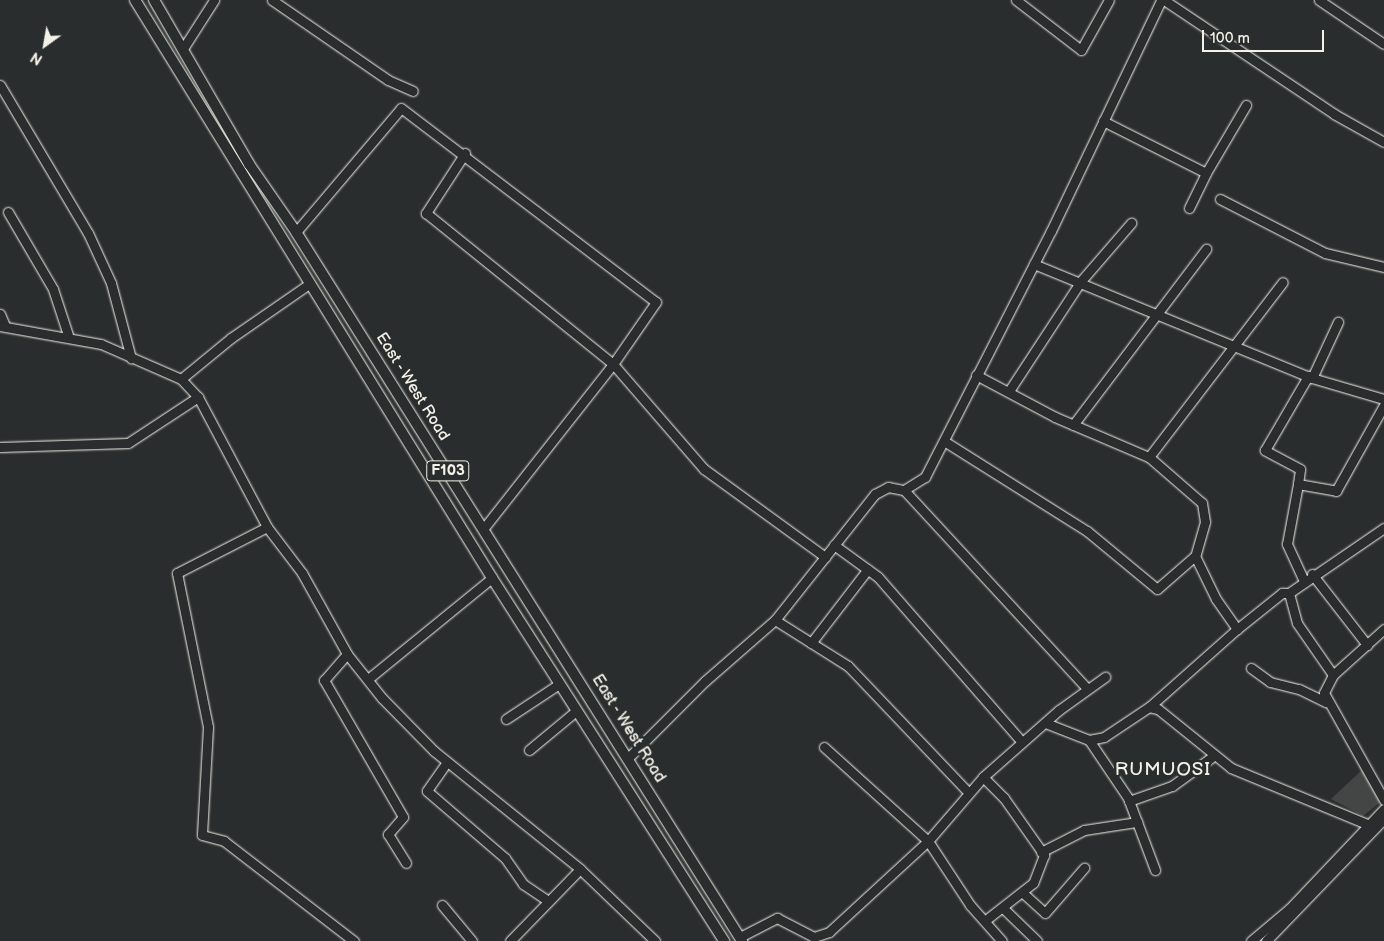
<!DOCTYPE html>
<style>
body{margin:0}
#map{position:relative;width:1384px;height:941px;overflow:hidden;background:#2a2d2e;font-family:"Balsamiq Sans",sans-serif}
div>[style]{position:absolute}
.green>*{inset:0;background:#444645}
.roads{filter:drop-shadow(0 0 1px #f4f1e8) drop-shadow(0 0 1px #f4f1e8)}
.minor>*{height:9px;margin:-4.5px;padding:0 4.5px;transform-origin:4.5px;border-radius:4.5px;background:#2a2d2e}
.major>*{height:10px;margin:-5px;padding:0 5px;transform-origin:5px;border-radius:5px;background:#2a2d2e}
span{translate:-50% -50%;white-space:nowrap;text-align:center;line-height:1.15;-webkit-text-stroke:5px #2a2d2e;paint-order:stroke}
.shield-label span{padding:1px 4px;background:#2a2d2e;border:1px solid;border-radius:4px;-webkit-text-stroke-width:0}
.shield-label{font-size:15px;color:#f4f1e8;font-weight:700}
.street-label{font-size:16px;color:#f4f1e8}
.quarter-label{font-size:19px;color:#f4f1e8;letter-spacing:1px}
.north{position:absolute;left:20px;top:20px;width:50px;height:50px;-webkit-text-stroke:4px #2a2d2e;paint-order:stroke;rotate:212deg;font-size:14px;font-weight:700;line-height:20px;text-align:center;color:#f4f1e8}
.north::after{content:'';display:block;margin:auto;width:18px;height:22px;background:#f4f1e8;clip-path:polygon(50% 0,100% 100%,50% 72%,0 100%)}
.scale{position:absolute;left:1202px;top:30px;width:122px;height:22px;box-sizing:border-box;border:2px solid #f4f1e8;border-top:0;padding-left:6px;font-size:15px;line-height:18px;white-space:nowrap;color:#f4f1e8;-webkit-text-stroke:4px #2a2d2e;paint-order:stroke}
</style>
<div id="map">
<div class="green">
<i style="clip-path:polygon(1362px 770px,1383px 800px,1363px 816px,1331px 799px)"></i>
</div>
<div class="roads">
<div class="minor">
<i style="left:272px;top:0;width:141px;rotate:34.6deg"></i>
<i style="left:388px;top:80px;width:27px;rotate:24deg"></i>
<i style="left:1016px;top:0;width:82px;rotate:37.6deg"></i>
<i style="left:1081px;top:50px;width:57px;rotate:-60.8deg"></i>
<i style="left:1164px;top:0;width:205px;rotate:33.8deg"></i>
<i style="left:1334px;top:114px;width:57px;rotate:29.2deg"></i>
<i style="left:1319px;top:0;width:78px;rotate:34.1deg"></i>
<i style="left:184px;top:47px;width:56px;rotate:-57.4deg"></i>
<i style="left:0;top:85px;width:172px;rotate:59.3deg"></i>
<i style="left:88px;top:233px;width:55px;rotate:65.3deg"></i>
<i style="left:111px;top:283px;width:78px;rotate:75.1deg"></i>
<i style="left:1103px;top:121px;width:115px;rotate:26.8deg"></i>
<i style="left:1206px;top:173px;width:79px;rotate:-59.5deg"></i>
<i style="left:465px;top:153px;width:72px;rotate:123deg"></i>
<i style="left:426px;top:213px;width:240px;rotate:38.9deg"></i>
<i style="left:613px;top:364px;width:139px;rotate:49.1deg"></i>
<i style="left:704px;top:469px;width:150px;rotate:36deg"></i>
<i style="left:1220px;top:199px;width:118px;rotate:27.2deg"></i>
<i style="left:1325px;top:253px;width:61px;rotate:13.3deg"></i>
<i style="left:1189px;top:208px;width:39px;rotate:-64deg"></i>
<i style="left:8px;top:212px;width:89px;rotate:59.7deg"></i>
<i style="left:53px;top:289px;width:48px;rotate:71.9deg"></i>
<i style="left:296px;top:232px;width:162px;rotate:-49.7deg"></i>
<i style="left:401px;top:108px;width:320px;rotate:37.3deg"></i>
<i style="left:656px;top:302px;width:75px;rotate:124.7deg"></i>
<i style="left:613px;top:364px;width:209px;rotate:128.2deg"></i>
<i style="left:1034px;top:264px;width:300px;rotate:22.3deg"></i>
<i style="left:1312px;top:378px;width:75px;rotate:16.3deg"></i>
<i style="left:0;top:314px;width:13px;rotate:67deg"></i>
<i style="left:0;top:326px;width:103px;rotate:10.1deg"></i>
<i style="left:101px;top:344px;width:87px;rotate:23.6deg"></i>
<i style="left:181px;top:379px;width:65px;rotate:-39.4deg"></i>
<i style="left:231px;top:338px;width:95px;rotate:-34.7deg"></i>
<i style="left:976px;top:375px;width:89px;rotate:28deg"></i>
<i style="left:1055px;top:417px;width:102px;rotate:23.1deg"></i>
<i style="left:1149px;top:457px;width:220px;rotate:-52.6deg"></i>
<i style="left:1312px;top:378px;width:62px;rotate:-65.1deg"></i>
<i style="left:181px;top:379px;width:25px;rotate:47deg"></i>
<i style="left:198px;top:397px;width:147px;rotate:62deg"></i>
<i style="left:267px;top:527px;width:58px;rotate:52.7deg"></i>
<i style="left:302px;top:573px;width:93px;rotate:60.9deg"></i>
<i style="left:347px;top:654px;width:56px;rotate:51.5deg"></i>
<i style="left:382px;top:698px;width:74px;rotate:45.5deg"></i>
<i style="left:434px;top:751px;width:188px;rotate:38.9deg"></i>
<i style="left:580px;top:869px;width:104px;rotate:43.8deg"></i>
<i style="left:1009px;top:391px;width:131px;rotate:-56.8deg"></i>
<i style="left:1081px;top:281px;width:77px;rotate:-49.2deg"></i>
<i style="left:1073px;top:425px;width:221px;rotate:-52.9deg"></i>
<i style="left:944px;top:441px;width:169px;rotate:32.2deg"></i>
<i style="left:1087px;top:531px;width:91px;rotate:39.6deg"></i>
<i style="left:1157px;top:589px;width:50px;rotate:-41deg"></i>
<i style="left:0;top:447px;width:128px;rotate:-1.8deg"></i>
<i style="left:128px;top:443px;width:84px;rotate:-33.3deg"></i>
<i style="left:1149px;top:457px;width:70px;rotate:41deg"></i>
<i style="left:1202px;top:503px;width:19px;rotate:81deg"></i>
<i style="left:1205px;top:522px;width:35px;rotate:106deg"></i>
<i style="left:1195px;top:556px;width:48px;rotate:64deg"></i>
<i style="left:1216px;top:599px;width:37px;rotate:55deg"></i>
<i style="left:1237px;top:629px;width:118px;rotate:138.4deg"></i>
<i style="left:1298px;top:484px;width:15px;rotate:-82deg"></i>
<i style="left:1300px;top:469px;width:40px;rotate:-152deg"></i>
<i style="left:1265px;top:450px;width:86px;rotate:-59.8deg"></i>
<i style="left:904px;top:490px;width:270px;rotate:47.3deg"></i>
<i style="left:267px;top:527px;width:101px;rotate:152.9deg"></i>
<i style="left:177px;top:573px;width:157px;rotate:78.6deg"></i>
<i style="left:208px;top:727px;width:108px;rotate:93.2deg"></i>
<i style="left:202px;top:835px;width:23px;rotate:15deg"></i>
<i style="left:224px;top:841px;width:164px;rotate:37.6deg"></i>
<i style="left:834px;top:545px;width:54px;rotate:36deg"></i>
<i style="left:878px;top:577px;width:219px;rotate:48.9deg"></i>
<i style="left:1312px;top:574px;width:90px;rotate:52.2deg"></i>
<i style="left:1304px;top:581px;width:41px;rotate:-114.7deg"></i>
<i style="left:1287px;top:544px;width:61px;rotate:-79.6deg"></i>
<i style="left:1298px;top:484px;width:39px;rotate:10deg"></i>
<i style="left:1336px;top:491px;width:98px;rotate:-60.8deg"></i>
<i style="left:775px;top:620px;width:86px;rotate:32.2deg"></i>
<i style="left:848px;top:666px;width:174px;rotate:46.4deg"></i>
<i style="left:1237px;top:629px;width:58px;rotate:-38.7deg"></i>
<i style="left:1282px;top:593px;width:7px"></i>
<i style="left:1384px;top:629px;width:69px;rotate:138deg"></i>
<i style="left:1333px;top:675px;width:20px;rotate:117deg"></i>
<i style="left:1324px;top:693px;width:123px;rotate:60.7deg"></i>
<i style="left:811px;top:643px;width:93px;rotate:-52.4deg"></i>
<i style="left:347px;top:654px;width:35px;rotate:131deg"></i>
<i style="left:324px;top:680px;width:158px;rotate:60deg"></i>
<i style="left:403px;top:817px;width:23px;rotate:131deg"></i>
<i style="left:388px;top:834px;width:34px;rotate:58deg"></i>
<i style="left:1251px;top:668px;width:24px;rotate:36deg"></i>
<i style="left:1270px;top:682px;width:30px;rotate:14deg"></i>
<i style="left:1299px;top:689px;width:30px;rotate:26deg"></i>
<i style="left:1333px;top:675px;width:63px;rotate:-124.7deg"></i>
<i style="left:1297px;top:623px;width:31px;rotate:-105deg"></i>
<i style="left:1289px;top:593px;width:115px;rotate:-34.4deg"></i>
<i style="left:368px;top:679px;width:160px;rotate:-39.2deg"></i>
<i style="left:506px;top:719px;width:64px;rotate:-33.4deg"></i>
<i style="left:1048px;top:724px;width:44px;rotate:21.3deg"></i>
<i style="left:1089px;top:740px;width:15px;rotate:-11deg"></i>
<i style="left:1104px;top:737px;width:54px;rotate:-33.7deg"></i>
<i style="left:1149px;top:707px;width:9px;rotate:13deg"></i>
<i style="left:1158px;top:709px;width:94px;rotate:38.9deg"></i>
<i style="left:1231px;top:768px;width:147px;rotate:22.4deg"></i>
<i style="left:1089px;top:740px;width:70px;rotate:56.1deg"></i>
<i style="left:1128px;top:798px;width:77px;rotate:69.4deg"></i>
<i style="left:824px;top:747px;width:140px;rotate:42.1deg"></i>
<i style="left:928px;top:841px;width:77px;rotate:56.7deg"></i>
<i style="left:970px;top:905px;width:48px;rotate:48.4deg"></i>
<i style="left:529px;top:750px;width:61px;rotate:-39.7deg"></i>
<i style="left:628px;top:758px;width:109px;rotate:-45deg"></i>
<i style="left:705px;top:681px;width:93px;rotate:-41.1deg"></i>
<i style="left:775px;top:620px;width:161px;rotate:-51.6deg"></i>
<i style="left:875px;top:494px;width:15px;rotate:-28deg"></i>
<i style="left:888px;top:487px;width:16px;rotate:11deg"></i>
<i style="left:904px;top:490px;width:25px;rotate:-32deg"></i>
<i style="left:925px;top:477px;width:276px;rotate:-62.9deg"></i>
<i style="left:1051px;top:231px;width:256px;rotate:-64.5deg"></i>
<i style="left:447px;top:762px;width:35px;rotate:125deg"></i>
<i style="left:427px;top:791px;width:103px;rotate:40.7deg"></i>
<i style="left:505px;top:858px;width:32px;rotate:55deg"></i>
<i style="left:523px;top:884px;width:30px;rotate:34deg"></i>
<i style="left:983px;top:777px;width:30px;rotate:45deg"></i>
<i style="left:1004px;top:798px;width:70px;rotate:54.9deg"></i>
<i style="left:1044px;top:855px;width:30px;rotate:111deg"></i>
<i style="left:1033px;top:883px;width:58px;rotate:142deg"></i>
<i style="left:1129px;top:801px;width:46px;rotate:-19.2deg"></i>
<i style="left:1172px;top:786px;width:49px;rotate:-35.9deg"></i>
<i style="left:1041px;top:852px;width:48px;rotate:-27.1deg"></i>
<i style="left:1084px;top:830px;width:54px;rotate:-8.6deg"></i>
<i style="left:1024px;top:894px;width:28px;rotate:42deg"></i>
<i style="left:1045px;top:913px;width:60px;rotate:-49.1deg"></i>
<i style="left:442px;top:905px;width:47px;rotate:50.2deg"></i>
<i style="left:1004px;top:909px;width:46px;rotate:44.1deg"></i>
<i style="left:740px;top:937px;width:42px;rotate:-27.2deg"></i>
<i style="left:777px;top:918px;width:42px;rotate:27.2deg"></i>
<i style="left:814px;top:937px;width:16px;rotate:-18deg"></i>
<i style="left:829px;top:932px;width:134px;rotate:-42.6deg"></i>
<i style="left:928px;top:841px;width:84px;rotate:-49.3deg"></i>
<i style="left:983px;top:777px;width:101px;rotate:-41.4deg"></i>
<i style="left:1059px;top:710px;width:57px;rotate:-35.7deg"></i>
<i style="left:510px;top:941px;width:100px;rotate:-45.8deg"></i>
<i style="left:1251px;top:941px;width:50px;rotate:-40.1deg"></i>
<i style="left:1289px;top:909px;width:138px;rotate:-46.5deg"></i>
<i style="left:1266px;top:941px;width:170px;rotate:-46deg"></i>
</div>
<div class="major">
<i style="left:135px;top:0;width:679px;rotate:58.3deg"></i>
<i style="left:492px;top:578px;width:431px;rotate:57.4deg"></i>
<i style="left:154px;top:0;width:190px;rotate:59.9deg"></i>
<i style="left:249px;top:164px;width:83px;rotate:55.3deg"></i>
<i style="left:296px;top:232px;width:838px;rotate:57.83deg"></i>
</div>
</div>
<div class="shield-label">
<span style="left:448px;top:471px">F103</span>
</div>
<div class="street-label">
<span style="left:412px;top:387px;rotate:58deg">East - West Road</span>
<span style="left:628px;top:729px;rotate:58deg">East - West Road</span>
</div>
<div class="quarter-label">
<span style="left:1163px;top:770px">RUMUOSI</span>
</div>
<div class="north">N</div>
<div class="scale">100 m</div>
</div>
